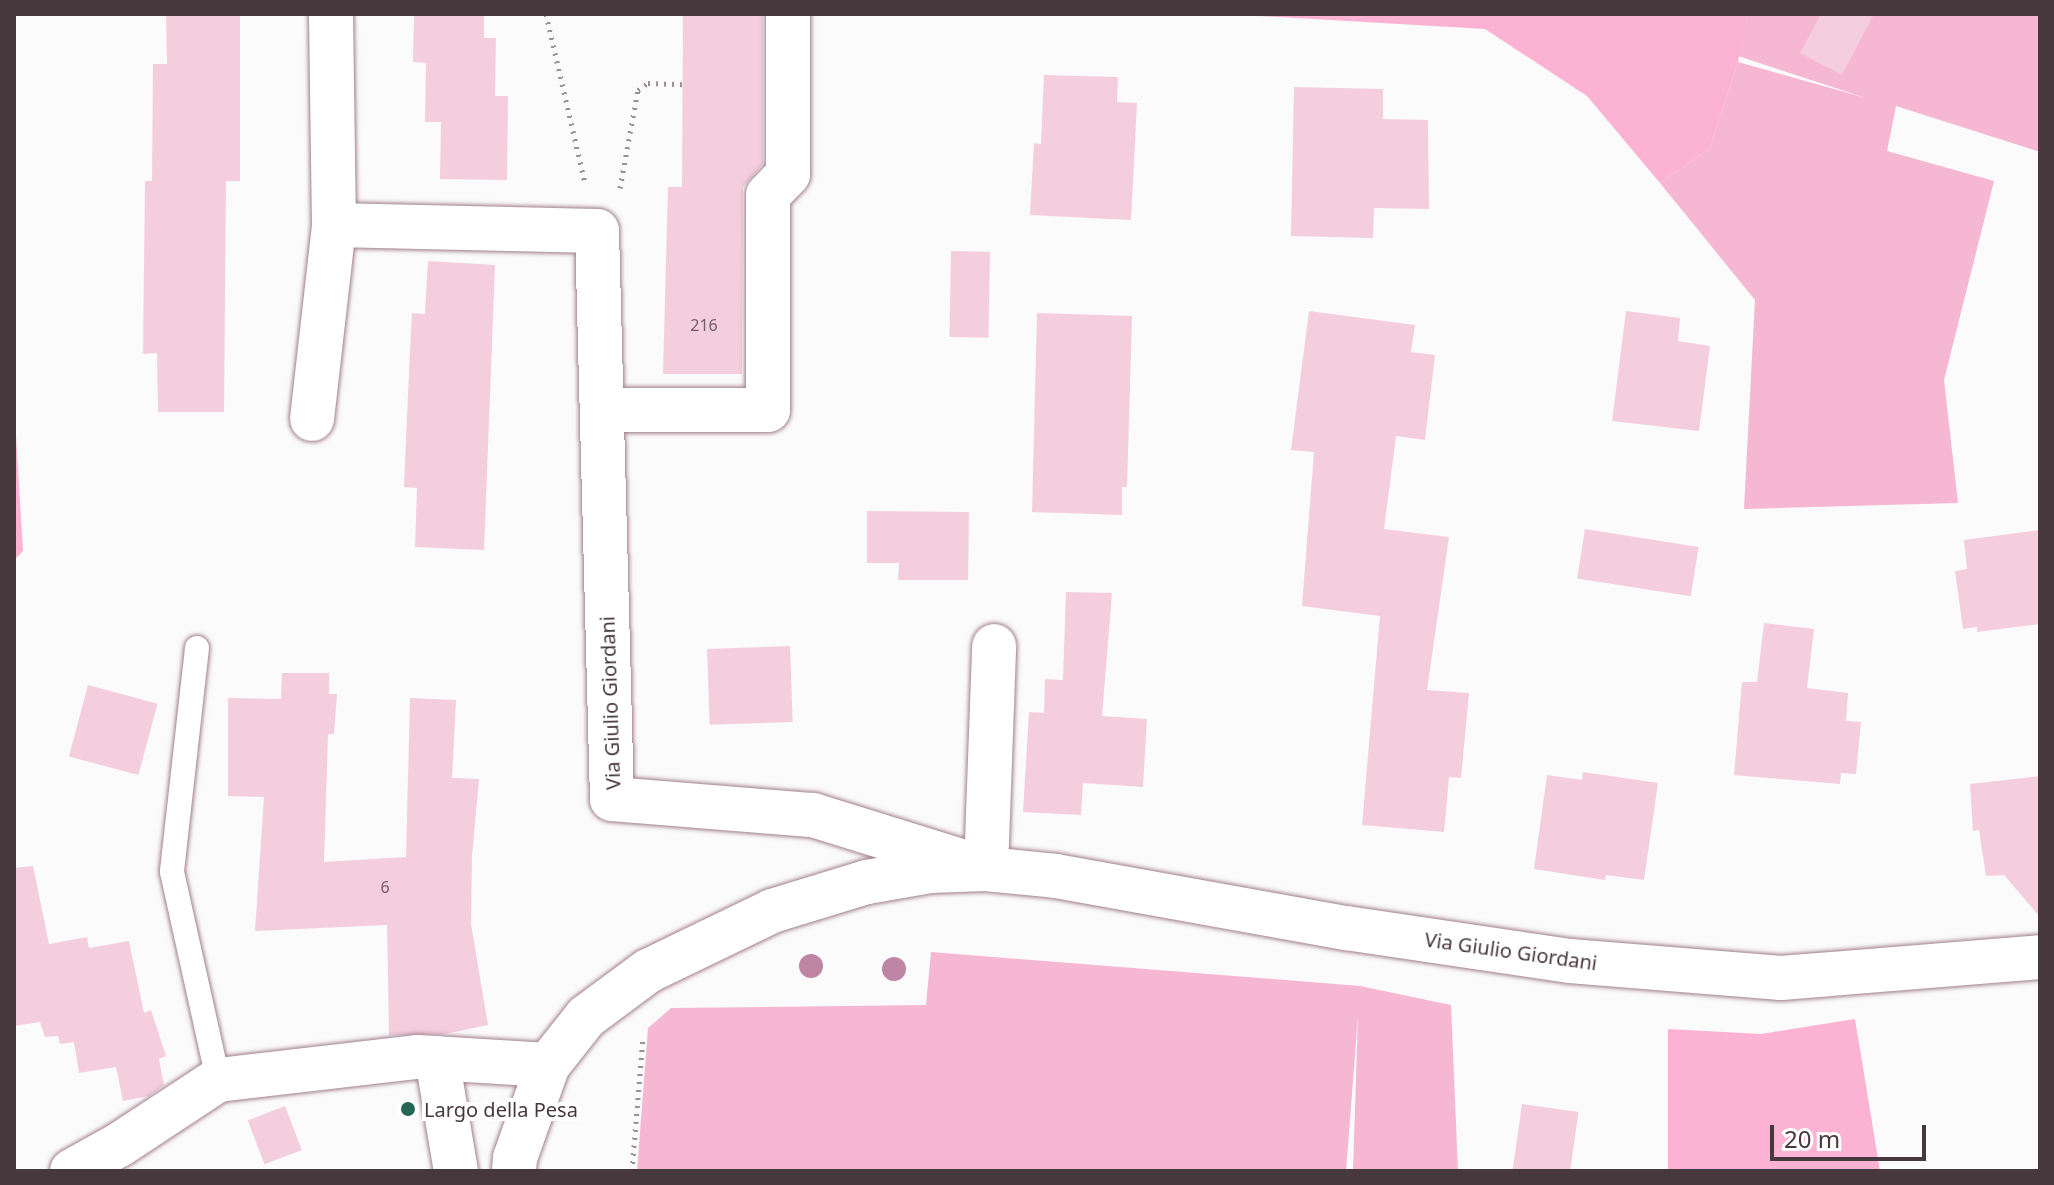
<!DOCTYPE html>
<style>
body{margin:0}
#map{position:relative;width:2054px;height:1185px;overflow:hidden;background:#fbfbfb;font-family:"Noto Sans",sans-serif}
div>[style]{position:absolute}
.green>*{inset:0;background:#f5b7d1}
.forest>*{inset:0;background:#fcb2d2}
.building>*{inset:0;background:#f4cedd;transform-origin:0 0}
.path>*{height:5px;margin-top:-2.5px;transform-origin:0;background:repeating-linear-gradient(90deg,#989094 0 2px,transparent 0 8px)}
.roads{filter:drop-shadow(0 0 2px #a17f8d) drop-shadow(0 0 2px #a17f8d)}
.lane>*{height:24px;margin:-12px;padding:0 12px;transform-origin:12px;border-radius:12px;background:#fff}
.street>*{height:44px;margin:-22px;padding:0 22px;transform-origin:22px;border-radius:22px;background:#fff}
.secondary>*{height:44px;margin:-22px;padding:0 22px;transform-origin:22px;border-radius:22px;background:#fff}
.trees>*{width:24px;height:24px;margin:-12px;border-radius:50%;background:#be86a4}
.dots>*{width:22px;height:22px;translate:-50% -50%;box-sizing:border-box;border:4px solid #fff;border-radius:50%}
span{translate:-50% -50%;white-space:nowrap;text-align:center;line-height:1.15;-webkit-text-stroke:8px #fff;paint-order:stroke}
.number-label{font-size:16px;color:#725e66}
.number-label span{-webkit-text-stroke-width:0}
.street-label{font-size:20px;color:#47383e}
.poi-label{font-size:20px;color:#47383e}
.left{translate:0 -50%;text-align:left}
.frame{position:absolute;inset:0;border:16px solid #47383e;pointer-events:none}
.scale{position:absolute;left:1770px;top:1125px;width:156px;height:36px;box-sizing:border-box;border:4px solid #47383e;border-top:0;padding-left:10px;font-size:24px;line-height:28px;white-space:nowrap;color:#47383e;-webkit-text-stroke:6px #fff;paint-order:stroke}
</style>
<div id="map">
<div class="green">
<i style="clip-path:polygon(1747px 14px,2040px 14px,2040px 152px,1896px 106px,1887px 151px,1994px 181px,1944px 380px,1958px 503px,1744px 509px,1755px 300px,1660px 183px,1710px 148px,1738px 62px,1866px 98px,1738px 56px)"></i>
<i style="clip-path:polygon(931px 952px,1360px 986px,1451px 1005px,1458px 1171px,1353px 1171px,1358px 1016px,1346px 1171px,637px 1171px,648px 1028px,671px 1008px,926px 1005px)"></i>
</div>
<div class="forest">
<i style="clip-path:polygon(1226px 14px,1747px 14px,1738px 62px,1710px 148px,1660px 183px,1587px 96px,1485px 29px)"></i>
<i style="clip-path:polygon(14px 403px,23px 551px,14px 560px)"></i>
<i style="clip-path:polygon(1855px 1019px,1880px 1171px,1668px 1171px,1668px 1029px,1761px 1034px)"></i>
</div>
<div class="building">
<i style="clip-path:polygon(166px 14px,240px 14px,240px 181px,226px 181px,224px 412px,158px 412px,157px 353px,143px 354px,145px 181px,152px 181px,153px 64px,167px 64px)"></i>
<i style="clip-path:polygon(414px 14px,484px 14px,484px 38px,496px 38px,495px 96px,508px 96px,507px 180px,440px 179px,441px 122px,425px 122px,426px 63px,413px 62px)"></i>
<i style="clip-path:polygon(683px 14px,763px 14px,763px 164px,743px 187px,742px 374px,663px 374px,668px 187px,682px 187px)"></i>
<i style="clip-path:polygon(1821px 14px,1874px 14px,1842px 75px,1800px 53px)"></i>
<i style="clip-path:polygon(1044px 75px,1118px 77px,1117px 102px,1137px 103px,1131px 220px,1030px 215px,1034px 143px,1041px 144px)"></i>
<i style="clip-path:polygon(1294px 87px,1383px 89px,1383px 119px,1428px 120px,1429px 209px,1374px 208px,1373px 238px,1291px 236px)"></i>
<i style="left:951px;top:251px;width:39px;height:86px;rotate:1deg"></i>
<i style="clip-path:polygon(428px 261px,495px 265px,484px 550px,415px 547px,417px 488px,404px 487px,409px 372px,412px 313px,425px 314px)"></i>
<i style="clip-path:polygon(1309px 311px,1415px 325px,1411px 352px,1435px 355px,1425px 440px,1396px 436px,1384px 529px,1449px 537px,1427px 690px,1469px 693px,1461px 778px,1449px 777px,1444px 832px,1362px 825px,1380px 616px,1302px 606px,1314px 452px,1291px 450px)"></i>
<i style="clip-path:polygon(1626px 311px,1680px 318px,1678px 341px,1710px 346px,1699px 431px,1612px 421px)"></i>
<i style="clip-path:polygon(1037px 313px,1132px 316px,1127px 487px,1122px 487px,1122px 515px,1032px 512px)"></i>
<i style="clip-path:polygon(867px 511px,969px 512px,968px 580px,898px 580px,899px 563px,867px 563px)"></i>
<i style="left:1585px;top:529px;width:115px;height:50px;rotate:9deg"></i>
<i style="clip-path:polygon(2040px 530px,2040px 624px,1977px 632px,1977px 627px,1963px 629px,1955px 571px,1967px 569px,1964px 540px)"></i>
<i style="clip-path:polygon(1066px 592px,1112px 593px,1102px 716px,1147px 719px,1143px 787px,1083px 783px,1081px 815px,1023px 812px,1029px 712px,1044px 713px,1045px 679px,1063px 680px)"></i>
<i style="clip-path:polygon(1764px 623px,1814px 629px,1807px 688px,1848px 693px,1846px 721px,1861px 722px,1856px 774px,1841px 773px,1840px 784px,1734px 775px,1742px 682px,1757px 682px)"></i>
<i style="left:790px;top:646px;width:76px;height:83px;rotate:88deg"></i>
<i style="clip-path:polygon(282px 673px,329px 673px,329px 694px,337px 694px,334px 734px,328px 734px,324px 862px,406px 857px,410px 698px,456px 700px,452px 778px,479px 779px,472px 856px,471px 924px,488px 1025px,445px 1034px,389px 1035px,387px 925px,255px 931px,264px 797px,228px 796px,228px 698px,281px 699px)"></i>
<i style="left:88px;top:685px;width:72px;height:74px;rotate:15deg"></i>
<i style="clip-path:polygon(1583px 772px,1658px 783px,1644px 880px,1606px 875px,1605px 880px,1534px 869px,1547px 775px,1582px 780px)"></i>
<i style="clip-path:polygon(2040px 776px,2040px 917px,2004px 875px,1986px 876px,1979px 830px,1973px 831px,1970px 784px)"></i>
<i style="clip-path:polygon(33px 866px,49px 944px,87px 937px,89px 948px,129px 941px,144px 1013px,151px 1010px,166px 1056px,159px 1059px,164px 1085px,149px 1096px,123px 1101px,116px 1067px,79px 1073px,74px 1042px,60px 1044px,58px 1036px,45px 1037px,40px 1022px,14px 1026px,14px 868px)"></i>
<i style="left:1522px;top:1104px;width:57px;height:67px;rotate:8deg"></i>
<i style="left:285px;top:1106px;width:47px;height:40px;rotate:69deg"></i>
</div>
<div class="path">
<i style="left:546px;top:14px;width:173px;rotate:77deg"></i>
<i style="left:620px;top:188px;width:100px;rotate:-79.6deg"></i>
<i style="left:638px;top:90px;width:12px;rotate:-35deg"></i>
<i style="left:648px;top:83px;width:35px;rotate:2deg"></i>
<i style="left:632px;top:1171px;width:135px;rotate:-85.3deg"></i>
</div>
<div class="roads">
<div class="lane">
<i style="left:197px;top:648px;width:225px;rotate:96.4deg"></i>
<i style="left:172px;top:872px;width:213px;rotate:77.5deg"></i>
</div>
<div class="street">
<i style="left:331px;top:14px;width:211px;rotate:89.2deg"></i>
<i style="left:334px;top:225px;width:263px;rotate:1.3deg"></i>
<i style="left:597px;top:231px;width:568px;rotate:88.49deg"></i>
<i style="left:612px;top:799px;width:202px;rotate:4.6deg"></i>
<i style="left:813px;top:815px;width:181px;rotate:17.3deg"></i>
<i style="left:986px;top:869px;width:223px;rotate:-87.9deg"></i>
<i style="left:602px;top:410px;width:166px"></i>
<i style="left:768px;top:410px;width:215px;rotate:-90deg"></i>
<i style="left:768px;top:195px;width:29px;rotate:-46deg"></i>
<i style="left:788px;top:174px;width:160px;rotate:-90deg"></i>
<i style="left:312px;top:419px;width:195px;rotate:-83.5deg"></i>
<i style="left:437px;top:1058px;width:115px;rotate:80.5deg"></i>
<i style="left:72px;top:1171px;width:54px;rotate:-29deg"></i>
<i style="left:119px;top:1145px;width:118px;rotate:-33.3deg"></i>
<i style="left:218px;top:1080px;width:200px;rotate:-6.6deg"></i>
<i style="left:417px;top:1057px;width:131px;rotate:3.5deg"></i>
</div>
<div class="secondary">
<i style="left:514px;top:1171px;width:13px;rotate:-86deg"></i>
<i style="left:515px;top:1158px;width:99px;rotate:-70.5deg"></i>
<i style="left:548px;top:1065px;width:61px;rotate:-51.6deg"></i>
<i style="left:586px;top:1017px;width:77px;rotate:-36.6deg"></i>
<i style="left:648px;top:971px;width:138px;rotate:-25.8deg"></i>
<i style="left:772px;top:911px;width:99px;rotate:-17deg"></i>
<i style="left:867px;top:882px;width:64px;rotate:-9.9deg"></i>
<i style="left:930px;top:871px;width:56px;rotate:-2deg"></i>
<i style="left:986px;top:869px;width:70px;rotate:5.7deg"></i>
<i style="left:1056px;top:876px;width:295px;rotate:10.2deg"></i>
<i style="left:1346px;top:928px;width:226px;rotate:8.4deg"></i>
<i style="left:1570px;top:961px;width:212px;rotate:4.6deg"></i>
<i style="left:1781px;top:978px;width:260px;rotate:-4.6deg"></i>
</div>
</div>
<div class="trees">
<i style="left:811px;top:966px"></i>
<i style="left:894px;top:969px"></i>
</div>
<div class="dots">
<i style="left:408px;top:1109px;background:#256654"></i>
</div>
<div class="number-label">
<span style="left:704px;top:325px">216</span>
<span style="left:385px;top:887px">6</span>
</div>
<div class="street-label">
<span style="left:610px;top:703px;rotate:-92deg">Via Giulio Giordani</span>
<span style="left:1511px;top:951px;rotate:8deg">Via Giulio Giordani</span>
</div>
<div class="poi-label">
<span class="left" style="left:424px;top:1109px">Largo della Pesa</span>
</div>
<div class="frame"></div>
<div class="scale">20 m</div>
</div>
